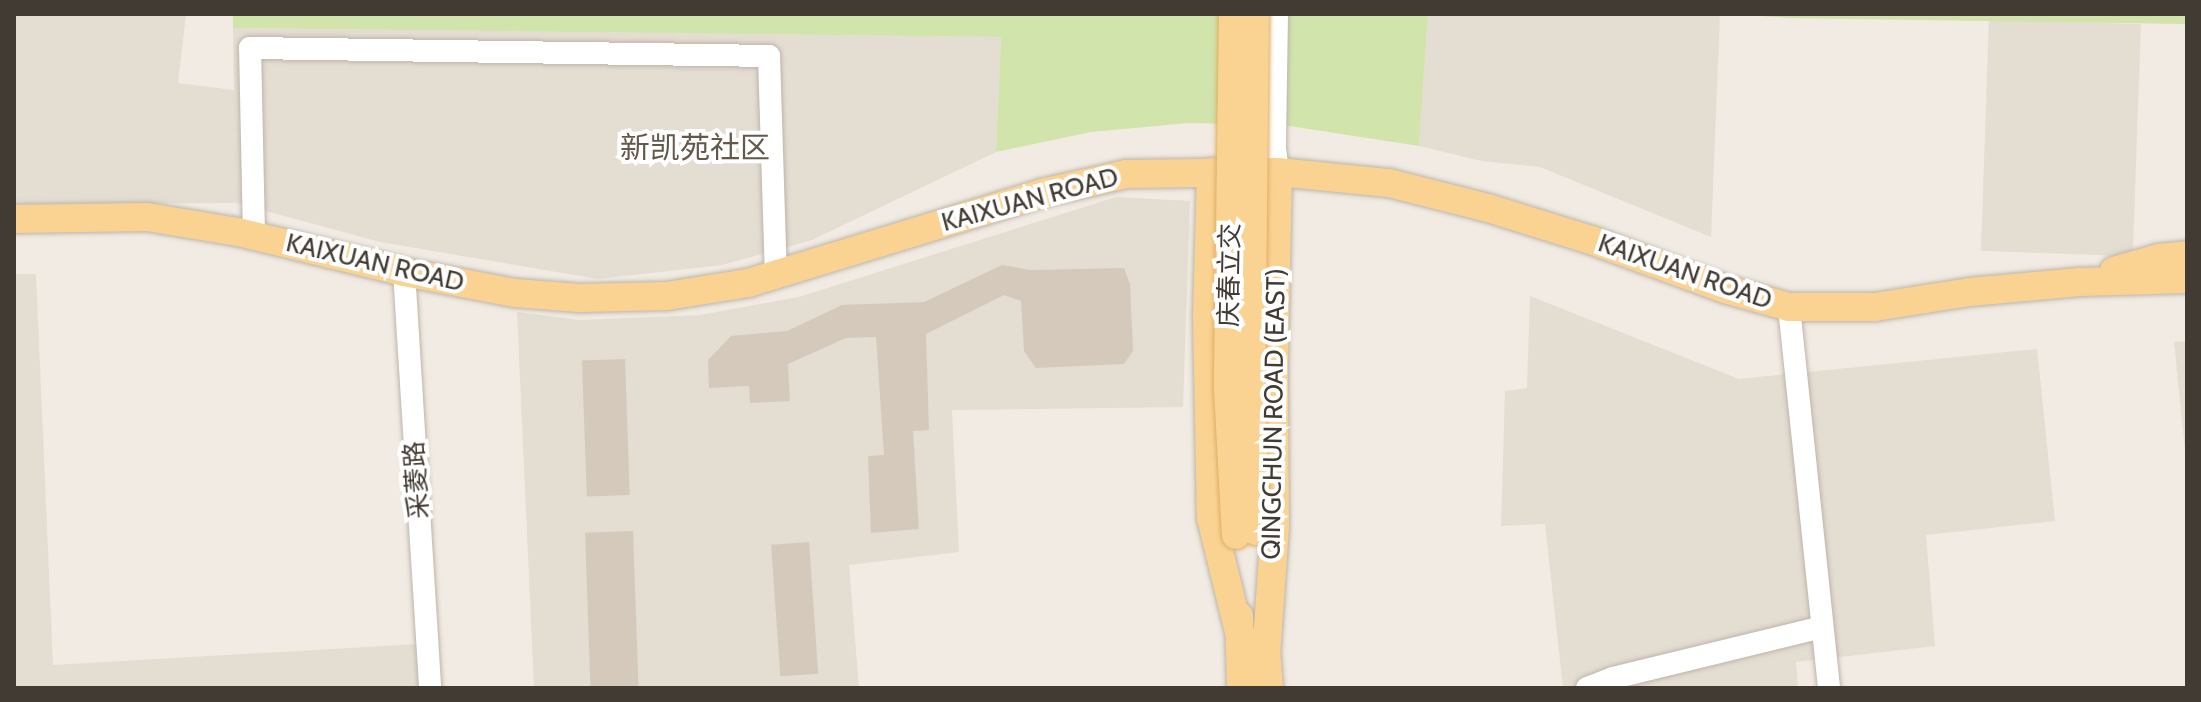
<!DOCTYPE html>
<meta charset="utf-8">
<style>
body{margin:0}
#map{position:relative;width:2201px;height:702px;overflow:hidden;background:#f1ebe3;font-family:Cabin,"Noto Sans SC",sans-serif}
div>[style]{position:absolute}
.residential>*{inset:0;background:#e4ddd1;transform-origin:0 0}
.green>*{inset:0;background:#d0e4ac}
.building>*{inset:0;background:#d5c9bc;transform-origin:0 0}
.roads{filter:drop-shadow(0 0 2px #beb5a9) drop-shadow(0 0 2px #beb5a9)}
.minor>*{height:22px;margin:-11px;padding:0 11px;transform-origin:11px;border-radius:11px;background:#fff}
.major>*{height:28px;margin:-14px;padding:0 14px;transform-origin:14px;border-radius:14px;background:#fad393}
.bridges{filter:drop-shadow(0 0 2px #deae64) drop-shadow(0 0 2px #deae64)}
.major-bridge>*{height:28px;margin:-14px;padding:0 14px;transform-origin:14px;border-radius:14px;background:#fad393}
span{translate:-50% -50%;white-space:nowrap;text-align:center;line-height:1.15;-webkit-text-stroke:8px #fff;paint-order:stroke}
.street-label{font-size:26px;color:#423b33}
.quarter-label{font-size:30px;color:#64584b}
.frame{position:absolute;inset:0;border:16px solid #423b33;pointer-events:none}
</style>
<div id="map">
<div class="residential">
<i style="clip-path:polygon(14px 14px,186px 14px,178px 83px,234px 90px,233px 28px,1001px 37px,996px 152px,812px 240px,722px 265px,598px 279px,380px 242px,237px 203px,14px 204px)"></i>
<i style="clip-path:polygon(1428px 14px,1720px 14px,1711px 237px,1540px 167px,1482px 161px,1419px 146px)"></i>
<i style="left:1989px;top:19px;width:152px;height:232px;rotate:2deg"></i>
<i style="clip-path:polygon(1116px 197px,1190px 201px,1183px 407px,952px 410px,959px 552px,849px 565px,859px 688px,534px 688px,517px 312px,580px 320px,700px 315px,799px 297px)"></i>
<i style="clip-path:polygon(14px 274px,36px 274px,53px 665px,418px 644px,420px 688px,14px 688px)"></i>
<i style="clip-path:polygon(1530px 296px,1739px 379px,2037px 349px,2055px 521px,1926px 535px,1935px 646px,1796px 662px,1798px 688px,1563px 688px,1545px 524px,1501px 526px,1505px 391px,1527px 388px)"></i>
<i style="clip-path:polygon(2187px 341px,2187px 472px,2174px 342px)"></i>
</div>
<div class="green">
<i style="clip-path:polygon(233px 14px,1428px 14px,1419px 146px,1283px 125px,1188px 123px,1091px 132px,996px 152px,1001px 37px,233px 28px)"></i>
<i style="clip-path:polygon(1725px 14px,2187px 14px,2187px 24px,1791px 18px)"></i>
</div>
<div class="building">
<i style="clip-path:polygon(1002px 265px,1031px 270px,1124px 268px,1130px 284px,1133px 351px,1124px 364px,1036px 368px,1024px 351px,1021px 301px,1004px 295px,926px 334px,929px 430px,913px 431px,919px 529px,871px 533px,868px 456px,884px 455px,876px 337px,846px 338px,788px 364px,790px 401px,750px 403px,749px 386px,709px 388px,708px 360px,731px 336px,787px 331px,842px 305px,924px 302px)"></i>
<i style="left:625px;top:359px;width:136px;height:43px;rotate:88deg"></i>
<i style="left:633px;top:531px;width:157px;height:48px;rotate:88deg"></i>
<i style="left:809px;top:542px;width:132px;height:38px;rotate:86deg"></i>
</div>
<div class="roads">
<div class="minor">
<i style="left:1277px;top:14px;width:134px;rotate:90.9deg"></i>
<i style="left:1275px;top:148px;width:24px;rotate:83deg"></i>
<i style="left:254px;top:236px;width:188px;rotate:-91.2deg"></i>
<i style="left:250px;top:48px;width:519px;rotate:0.88deg"></i>
<i style="left:769px;top:56px;width:219px;rotate:88.2deg"></i>
<i style="left:404px;top:272px;width:417px;rotate:86.4deg"></i>
<i style="left:1789px;top:307px;width:383px;rotate:84deg"></i>
<i style="left:1587px;top:688px;width:28px;rotate:-21deg"></i>
<i style="left:1613px;top:678px;width:215px;rotate:-13.7deg"></i>
</div>
<div class="major">
<i style="left:1211px;top:172px;width:144px;rotate:91.6deg"></i>
<i style="left:1207px;top:316px;width:202px;rotate:88.9deg"></i>
<i style="left:1211px;top:518px;width:117px;rotate:76.2deg"></i>
<i style="left:14px;top:219px;width:133px;rotate:-0.9deg"></i>
<i style="left:147px;top:217px;width:92px;rotate:9.4deg"></i>
<i style="left:238px;top:232px;width:171px;rotate:13.5deg"></i>
<i style="left:404px;top:272px;width:113px;rotate:10.7deg"></i>
<i style="left:515px;top:293px;width:65px;rotate:4.4deg"></i>
<i style="left:580px;top:298px;width:87px;rotate:-1.3deg"></i>
<i style="left:667px;top:296px;width:82px;rotate:-9.1deg"></i>
<i style="left:748px;top:283px;width:307px;rotate:-17deg"></i>
<i style="left:1042px;top:193px;width:86px;rotate:-12.7deg"></i>
<i style="left:1126px;top:174px;width:152px;rotate:-0.8deg"></i>
<i style="left:1278px;top:172px;width:112px;rotate:5.7deg"></i>
<i style="left:1389px;top:183px;width:102px;rotate:14.2deg"></i>
<i style="left:1488px;top:208px;width:108px;rotate:17.3deg"></i>
<i style="left:1591px;top:240px;width:143px;rotate:20.1deg"></i>
<i style="left:1725px;top:289px;width:66px;rotate:15.7deg"></i>
<i style="left:1789px;top:307px;width:86px"></i>
<i style="left:1875px;top:307px;width:96px;rotate:-9deg"></i>
<i style="left:1970px;top:292px;width:110px;rotate:-5.2deg"></i>
<i style="left:2080px;top:282px;width:107px;rotate:-1.6deg"></i>
<i style="left:2114px;top:271px;width:47px;rotate:-16.1deg"></i>
<i style="left:2159px;top:258px;width:28px;rotate:-6deg"></i>
<i style="left:1239px;top:616px;width:72px;rotate:88.4deg"></i>
<i style="left:1265px;top:637px;width:51px;rotate:85.5deg"></i>
<i style="left:1266px;top:656px;width:130px;rotate:-86deg"></i>
<i style="left:1275px;top:526px;width:163px;rotate:-90.4deg"></i>
<i style="left:1274px;top:363px;width:191px;rotate:-88.8deg"></i>
</div>
</div>
<div class="bridges">
<div class="major-bridge">
<i style="left:1233px;top:14px;width:375px;rotate:90.8deg"></i>
<i style="left:1228px;top:389px;width:146px;rotate:86.9deg"></i>
<i style="left:1255px;top:14px;width:374px;rotate:90.6deg"></i>
<i style="left:1251px;top:388px;width:143px;rotate:88deg"></i>
</div>
</div>
<div class="street-label">
<span style="left:1030px;top:200px;rotate:-15deg">KAIXUAN ROAD</span>
<span style="left:375px;top:263px;rotate:13deg">KAIXUAN ROAD</span>
<span style="left:1685px;top:272px;rotate:19deg">KAIXUAN ROAD</span>
<span style="left:1230px;top:275px;rotate:-89deg">庆春立交</span>
<span style="left:1274px;top:414px;rotate:-89deg">QINGCHUN ROAD (EAST)</span>
<span style="left:417px;top:480px;rotate:-94deg">采菱路</span>
</div>
<div class="quarter-label">
<span style="left:695px;top:148px">新凯苑社区</span>
</div>
<div class="frame"></div>
</div>
